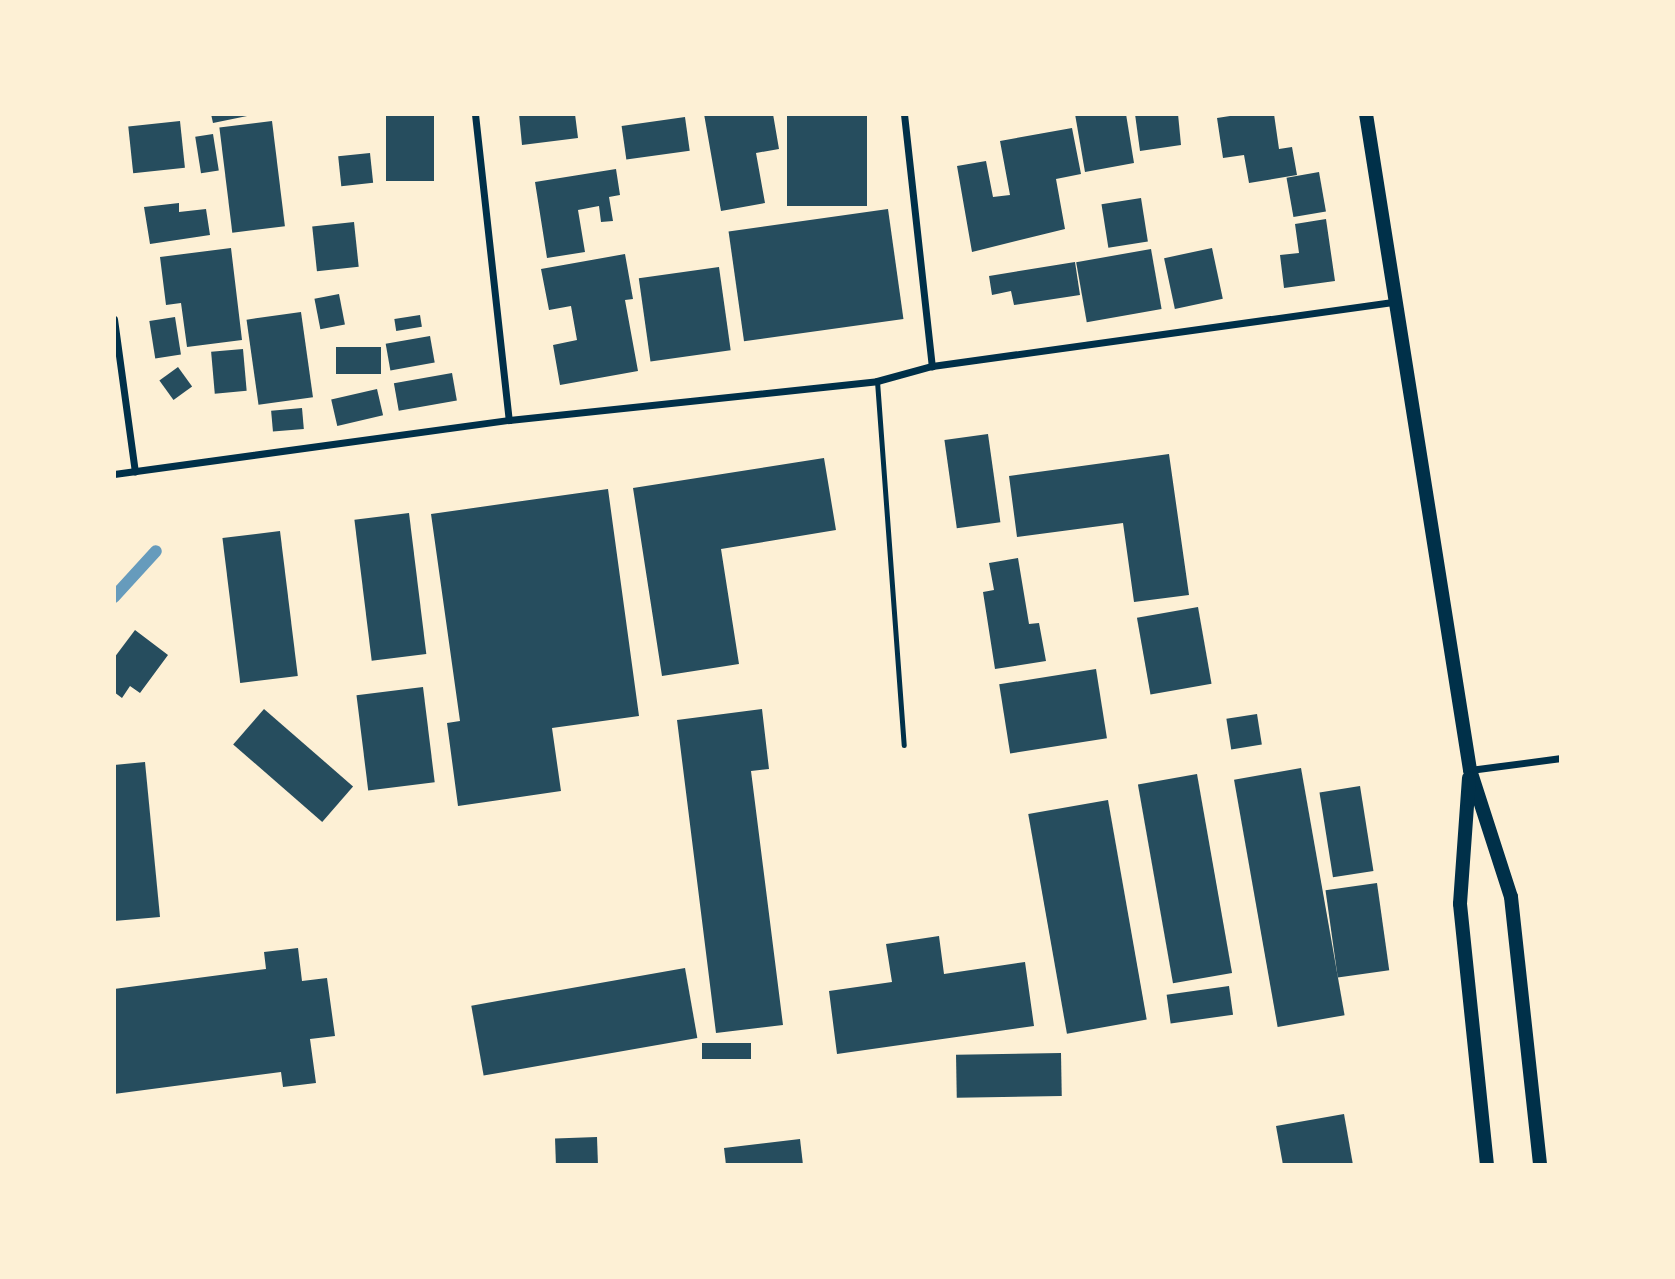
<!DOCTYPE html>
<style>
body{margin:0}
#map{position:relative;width:1675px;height:1279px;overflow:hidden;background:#fdf0d5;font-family:"DM Sans",sans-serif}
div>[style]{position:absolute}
.stream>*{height:12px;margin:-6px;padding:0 6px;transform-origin:6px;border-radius:6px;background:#669bbc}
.building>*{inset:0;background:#264d5e;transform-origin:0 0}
.service>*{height:5px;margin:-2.5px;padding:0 2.5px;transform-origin:2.5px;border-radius:2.5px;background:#003049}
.minor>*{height:7px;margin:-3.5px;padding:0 3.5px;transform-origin:3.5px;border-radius:3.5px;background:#003049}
.secondary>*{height:14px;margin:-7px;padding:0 7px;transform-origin:7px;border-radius:7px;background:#003049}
span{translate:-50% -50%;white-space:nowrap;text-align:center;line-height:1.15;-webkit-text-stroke:5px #fdf0d5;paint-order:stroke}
.frame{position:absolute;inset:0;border:116px solid #fdf0d5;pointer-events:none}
</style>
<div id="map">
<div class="stream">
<i style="left:114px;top:597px;width:62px;rotate:-47.6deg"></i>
</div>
<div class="building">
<i style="clip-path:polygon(211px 114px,251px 114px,252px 115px,213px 123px)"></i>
<i style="left:386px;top:114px;width:48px;height:67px"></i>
<i style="clip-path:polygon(519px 114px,575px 114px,578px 138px,522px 145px)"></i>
<i style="clip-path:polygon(704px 114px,773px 114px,779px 149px,756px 153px,765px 203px,721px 211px)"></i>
<i style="left:787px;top:114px;width:80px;height:92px"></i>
<i style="clip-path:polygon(1075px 114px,1126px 114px,1134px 163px,1085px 172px)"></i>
<i style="clip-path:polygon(1135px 114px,1178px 114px,1181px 145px,1140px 151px)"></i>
<i style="clip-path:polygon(1243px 114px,1274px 114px,1279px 149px,1292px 147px,1297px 175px,1249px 183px,1244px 155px,1223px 158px,1217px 118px)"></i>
<i style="left:685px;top:117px;width:34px;height:64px;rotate:82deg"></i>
<i style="left:180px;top:121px;width:47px;height:52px;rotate:84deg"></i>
<i style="left:272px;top:121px;width:106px;height:53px;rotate:83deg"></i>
<i style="clip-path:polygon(1072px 128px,1081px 174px,1056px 179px,1065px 229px,972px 252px,957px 166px,986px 161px,993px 197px,1010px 195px,1000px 141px)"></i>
<i style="left:213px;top:134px;width:37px;height:18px;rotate:81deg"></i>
<i style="left:370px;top:153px;width:30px;height:32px;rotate:84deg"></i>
<i style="clip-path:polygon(616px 169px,620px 195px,609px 197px,613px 221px,601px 222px,599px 206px,578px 210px,585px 252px,547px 258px,535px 182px)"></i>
<i style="left:1319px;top:172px;width:40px;height:33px;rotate:80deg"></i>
<i style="left:1141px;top:198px;width:44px;height:40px;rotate:81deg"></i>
<i style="clip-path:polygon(179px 203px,179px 212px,206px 209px,210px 235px,150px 244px,144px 207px)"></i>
<i style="left:888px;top:209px;width:111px;height:161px;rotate:82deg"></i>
<i style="clip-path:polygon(1326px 219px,1335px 281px,1284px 288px,1280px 255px,1299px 253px,1295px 224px)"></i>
<i style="left:354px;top:222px;width:45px;height:42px;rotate:84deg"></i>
<i style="clip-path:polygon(231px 248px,242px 340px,187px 347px,181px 303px,166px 305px,160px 257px)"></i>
<i style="left:1212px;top:248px;width:52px;height:49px;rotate:78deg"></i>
<i style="left:1151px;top:249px;width:61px;height:76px;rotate:80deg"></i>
<i style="clip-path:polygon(625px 254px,633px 299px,625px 300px,638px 371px,560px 385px,553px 345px,577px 340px,571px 306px,549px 310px,541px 269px)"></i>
<i style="clip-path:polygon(1075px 262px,1080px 295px,1014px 305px,1011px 291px,992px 295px,989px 276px)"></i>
<i style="left:719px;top:267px;width:84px;height:81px;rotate:82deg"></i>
<i style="left:339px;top:294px;width:31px;height:25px;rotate:79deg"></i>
<i style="left:301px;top:312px;width:86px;height:55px;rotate:82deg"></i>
<i style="left:420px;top:315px;width:12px;height:26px;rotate:81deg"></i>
<i style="left:175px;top:317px;width:38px;height:26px;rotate:81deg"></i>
<i style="left:430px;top:336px;width:27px;height:45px;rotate:80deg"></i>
<i style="left:381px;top:347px;width:27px;height:45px;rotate:90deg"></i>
<i style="left:243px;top:349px;width:42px;height:32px;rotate:85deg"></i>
<i style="left:178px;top:367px;width:24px;height:23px;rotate:54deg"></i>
<i style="left:452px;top:373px;width:28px;height:59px;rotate:80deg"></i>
<i style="left:377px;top:389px;width:27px;height:47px;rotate:77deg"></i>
<i style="left:302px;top:408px;width:21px;height:31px;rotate:85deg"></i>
<i style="left:988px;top:434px;width:89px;height:44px;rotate:82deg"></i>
<i style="clip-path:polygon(1169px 454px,1189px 595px,1134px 602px,1123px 523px,1017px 537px,1009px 476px)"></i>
<i style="clip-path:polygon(824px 458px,836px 530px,721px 549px,739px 664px,662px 676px,633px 488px)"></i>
<i style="clip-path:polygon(608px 489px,639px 716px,552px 728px,561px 791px,458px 806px,447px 723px,460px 721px,431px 514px)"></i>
<i style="left:409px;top:513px;width:142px;height:55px;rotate:83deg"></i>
<i style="left:280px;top:531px;width:146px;height:58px;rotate:83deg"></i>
<i style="clip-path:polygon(1018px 558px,1029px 624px,1039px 623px,1046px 661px,995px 669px,983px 592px,994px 590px,989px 563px)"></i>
<i style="left:1198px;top:607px;width:78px;height:62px;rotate:80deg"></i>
<i style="clip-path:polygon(135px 630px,168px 655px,140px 693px,130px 686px,122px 698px,114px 692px,114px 658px)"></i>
<i style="left:1096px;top:669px;width:70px;height:98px;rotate:81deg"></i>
<i style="left:423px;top:687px;width:96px;height:67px;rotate:83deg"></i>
<i style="left:264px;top:709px;width:118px;height:47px;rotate:41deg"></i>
<i style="clip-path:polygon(762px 709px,769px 769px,751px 771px,783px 1025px,716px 1033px,677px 720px)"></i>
<i style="left:1257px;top:714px;width:31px;height:31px;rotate:81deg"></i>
<i style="clip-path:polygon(145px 762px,160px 917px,114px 921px,114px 765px)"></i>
<i style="left:1301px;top:768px;width:251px;height:68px;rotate:80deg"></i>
<i style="left:1197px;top:774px;width:202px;height:60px;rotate:80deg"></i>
<i style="left:1360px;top:786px;width:86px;height:41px;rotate:81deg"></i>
<i style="left:1108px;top:800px;width:223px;height:81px;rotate:80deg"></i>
<i style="left:1377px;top:883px;width:88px;height:52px;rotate:82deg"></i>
<i style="clip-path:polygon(939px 936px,944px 974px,1025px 962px,1034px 1026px,837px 1054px,829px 991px,892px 982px,886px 944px)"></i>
<i style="clip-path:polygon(298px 948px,302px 981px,327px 978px,335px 1036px,310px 1039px,316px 1083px,283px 1087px,281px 1072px,114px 1094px,114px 989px,266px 969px,264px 952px)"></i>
<i style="left:685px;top:968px;width:71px;height:217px;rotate:80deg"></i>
<i style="left:1229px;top:986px;width:29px;height:63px;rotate:82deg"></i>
<i style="left:751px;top:1043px;width:16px;height:49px;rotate:90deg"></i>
<i style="left:1061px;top:1053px;width:43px;height:105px;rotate:89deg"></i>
<i style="clip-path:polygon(1344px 1114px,1353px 1165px,1283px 1165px,1276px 1126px)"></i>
<i style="left:597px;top:1137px;width:28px;height:42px;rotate:88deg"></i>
<i style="clip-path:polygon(800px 1139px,803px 1165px,726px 1165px,724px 1148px)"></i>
</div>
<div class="service">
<i style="left:877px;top:381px;width:365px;rotate:85.8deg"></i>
</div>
<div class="minor">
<i style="left:475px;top:114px;width:308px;rotate:83.7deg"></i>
<i style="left:904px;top:114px;width:254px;rotate:83.7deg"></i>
<i style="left:114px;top:319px;width:154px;rotate:82.2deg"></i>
<i style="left:114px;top:474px;width:399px;rotate:-7.8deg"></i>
<i style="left:509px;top:420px;width:370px;rotate:-6deg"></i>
<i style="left:877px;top:381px;width:57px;rotate:-15.3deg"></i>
<i style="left:932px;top:366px;width:467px;rotate:-7.9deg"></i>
<i style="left:1470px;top:770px;width:92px;rotate:-7.5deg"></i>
</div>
<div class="secondary">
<i style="left:1366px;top:114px;width:664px;rotate:80.99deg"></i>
<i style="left:1470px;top:770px;width:133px;rotate:72.1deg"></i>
<i style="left:1511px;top:897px;width:270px;rotate:83.8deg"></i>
<i style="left:1469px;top:778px;width:126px;rotate:94.1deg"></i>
<i style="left:1460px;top:904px;width:262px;rotate:84.1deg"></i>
</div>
<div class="frame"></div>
</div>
